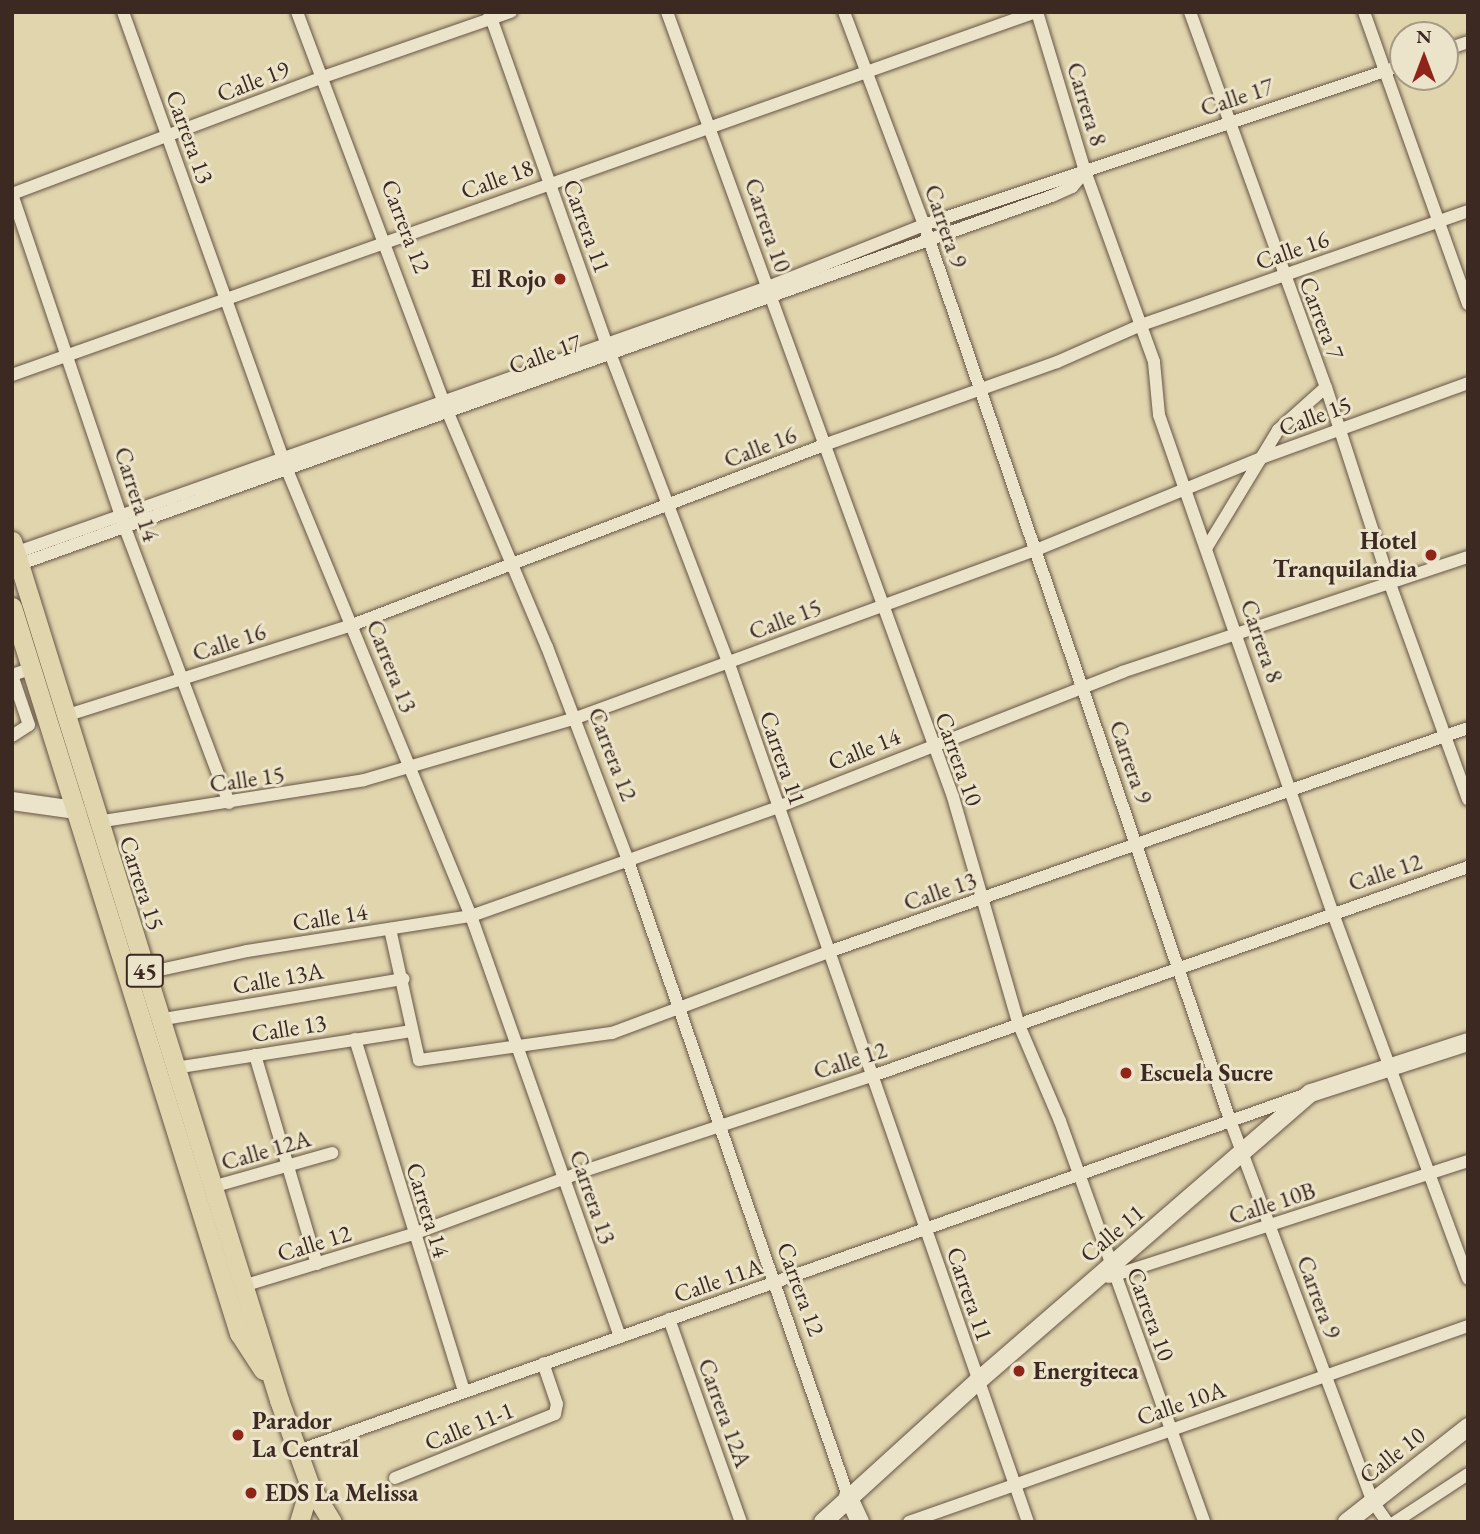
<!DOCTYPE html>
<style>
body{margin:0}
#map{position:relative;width:1480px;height:1534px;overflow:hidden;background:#e1d5ae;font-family:"EB Garamond",serif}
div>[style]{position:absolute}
.roads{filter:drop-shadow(0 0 2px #655545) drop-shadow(0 0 2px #655545)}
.street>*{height:12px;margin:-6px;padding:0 6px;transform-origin:6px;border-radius:6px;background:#ece4ca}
.secondary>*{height:18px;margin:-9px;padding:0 9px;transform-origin:9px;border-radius:9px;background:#ece4ca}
.primary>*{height:19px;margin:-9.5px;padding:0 9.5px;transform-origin:9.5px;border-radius:9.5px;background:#e1d5ae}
.dots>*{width:19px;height:19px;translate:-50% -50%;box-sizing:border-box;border:4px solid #ece4ca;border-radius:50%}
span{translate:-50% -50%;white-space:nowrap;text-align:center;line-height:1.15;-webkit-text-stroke:6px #ece4ca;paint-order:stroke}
.shield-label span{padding:2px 5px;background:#ece4ca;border:2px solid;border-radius:5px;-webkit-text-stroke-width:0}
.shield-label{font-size:23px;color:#3c2a22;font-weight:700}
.street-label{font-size:24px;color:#3c2a22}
.poi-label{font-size:24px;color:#3c2a22;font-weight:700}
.right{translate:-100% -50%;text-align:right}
.left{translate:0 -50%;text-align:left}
.frame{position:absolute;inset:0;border:14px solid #3c2a22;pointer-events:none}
.north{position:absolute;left:1389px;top:21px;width:70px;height:70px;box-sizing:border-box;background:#ece4ca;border:2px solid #a69a87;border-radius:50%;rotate:0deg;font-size:19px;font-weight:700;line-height:28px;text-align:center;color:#3c2a22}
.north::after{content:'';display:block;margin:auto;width:24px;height:32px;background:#8f2418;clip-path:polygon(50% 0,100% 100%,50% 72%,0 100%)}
</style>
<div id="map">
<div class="roads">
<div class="street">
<i style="left:123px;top:12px;width:476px;rotate:70.3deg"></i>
<i style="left:283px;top:460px;width:493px;rotate:67.6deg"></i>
<i style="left:471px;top:916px;width:446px;rotate:70.5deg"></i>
<i style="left:297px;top:12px;width:415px;rotate:69.4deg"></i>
<i style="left:443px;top:401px;width:267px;rotate:67.1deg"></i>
<i style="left:547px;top:647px;width:226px;rotate:69.2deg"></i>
<i style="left:627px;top:858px;width:675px;rotate:70.89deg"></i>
<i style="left:489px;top:12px;width:362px;rotate:70.5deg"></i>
<i style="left:610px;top:353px;width:333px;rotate:69.1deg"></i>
<i style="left:729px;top:664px;width:909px;rotate:70.79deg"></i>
<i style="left:667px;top:12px;width:835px;rotate:69.98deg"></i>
<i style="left:953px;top:797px;width:237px;rotate:73.9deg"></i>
<i style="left:1019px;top:1025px;width:104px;rotate:66.9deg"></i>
<i style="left:1060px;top:1121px;width:426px;rotate:70.2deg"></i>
<i style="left:844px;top:12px;width:228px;rotate:69.4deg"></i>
<i style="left:924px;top:225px;width:946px;rotate:71.12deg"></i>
<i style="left:1230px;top:1120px;width:408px;rotate:69.5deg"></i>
<i style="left:1373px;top:1502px;width:24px;rotate:55deg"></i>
<i style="left:1037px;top:12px;width:166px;rotate:73.2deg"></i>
<i style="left:1085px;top:171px;width:203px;rotate:70.1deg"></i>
<i style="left:1154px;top:362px;width:53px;rotate:84.6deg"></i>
<i style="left:1159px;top:415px;width:525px;rotate:70.77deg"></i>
<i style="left:1332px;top:911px;width:392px;rotate:69.7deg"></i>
<i style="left:1190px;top:12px;width:399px;rotate:70.1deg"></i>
<i style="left:1326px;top:387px;width:207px;rotate:72deg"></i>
<i style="left:1390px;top:584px;width:229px;rotate:70.1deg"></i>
<i style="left:1364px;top:12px;width:310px;rotate:70.4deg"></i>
<i style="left:1445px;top:50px;width:24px;rotate:-19deg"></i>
<i style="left:12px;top:375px;width:1086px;rotate:-19.52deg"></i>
<i style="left:1207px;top:547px;width:137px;rotate:-58.7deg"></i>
<i style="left:1278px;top:430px;width:64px;rotate:-41.9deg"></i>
<i style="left:12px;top:554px;width:802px;rotate:-19.45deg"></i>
<i style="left:768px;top:287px;width:168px;rotate:-21.7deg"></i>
<i style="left:924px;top:225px;width:505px;rotate:-18.47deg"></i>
<i style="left:15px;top:566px;width:1101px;rotate:-19.64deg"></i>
<i style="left:1052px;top:196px;width:22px;rotate:-24deg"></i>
<i style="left:1072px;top:187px;width:20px;rotate:-49deg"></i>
<i style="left:65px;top:716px;width:301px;rotate:-17.6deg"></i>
<i style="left:352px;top:625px;width:505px;rotate:-20.87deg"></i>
<i style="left:824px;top:445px;width:247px;rotate:-19.6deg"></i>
<i style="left:1057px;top:362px;width:92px;rotate:-23.8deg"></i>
<i style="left:1141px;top:325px;width:346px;rotate:-19.2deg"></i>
<i style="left:12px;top:736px;width:20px;rotate:-33deg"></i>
<i style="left:29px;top:725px;width:53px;rotate:-108.8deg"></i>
<i style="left:12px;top:675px;width:20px;rotate:-18deg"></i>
<i style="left:229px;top:803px;width:294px;rotate:-110.7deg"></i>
<i style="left:125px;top:528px;width:353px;rotate:-108.7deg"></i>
<i style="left:12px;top:194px;width:329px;rotate:-20.6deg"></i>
<i style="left:320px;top:78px;width:202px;rotate:-19.1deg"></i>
<i style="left:97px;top:822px;width:270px;rotate:-8.9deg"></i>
<i style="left:364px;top:780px;width:218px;rotate:-16.3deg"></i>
<i style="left:573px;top:719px;width:493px;rotate:-20.1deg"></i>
<i style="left:1036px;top:550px;width:243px;rotate:-22.2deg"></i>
<i style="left:1261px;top:458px;width:220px;rotate:-19.9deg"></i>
<i style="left:390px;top:929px;width:134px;rotate:77.5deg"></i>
<i style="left:419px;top:1060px;width:195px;rotate:-8deg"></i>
<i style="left:612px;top:1033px;width:234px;rotate:-20.5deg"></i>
<i style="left:831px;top:951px;width:675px;rotate:-19.29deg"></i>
<i style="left:146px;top:973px;width:103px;rotate:-12.3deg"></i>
<i style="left:247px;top:951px;width:227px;rotate:-8.9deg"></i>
<i style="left:471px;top:916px;width:326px;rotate:-19.5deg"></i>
<i style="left:778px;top:807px;width:370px;rotate:-21.4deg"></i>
<i style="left:1122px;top:672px;width:365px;rotate:-18.4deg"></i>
<i style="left:158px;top:1020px;width:249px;rotate:-9.5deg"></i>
<i style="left:355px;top:1039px;width:368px;rotate:72.8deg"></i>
<i style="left:255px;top:1055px;width:218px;rotate:73.5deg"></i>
<i style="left:175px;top:1068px;width:238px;rotate:-8.9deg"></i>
<i style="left:212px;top:1187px;width:125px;rotate:-15.8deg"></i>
<i style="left:1109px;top:1277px;width:377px;rotate:-17.9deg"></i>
<i style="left:243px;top:1286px;width:178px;rotate:-17deg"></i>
<i style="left:413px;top:1234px;width:182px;rotate:-20.2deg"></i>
<i style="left:584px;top:1171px;width:306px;rotate:-18.3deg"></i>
<i style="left:875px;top:1075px;width:628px;rotate:-19.33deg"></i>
<i style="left:669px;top:1319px;width:215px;rotate:70.5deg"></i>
<i style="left:298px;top:1451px;width:1067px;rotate:-19.49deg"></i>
<i style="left:395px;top:1478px;width:172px;rotate:-21.8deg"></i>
<i style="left:555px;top:1414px;width:10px;rotate:-79deg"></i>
<i style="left:557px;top:1404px;width:43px;rotate:-108.9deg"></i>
<i style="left:909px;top:1522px;width:592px;rotate:-19.32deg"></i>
<i style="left:1395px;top:1522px;width:87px;rotate:-33.3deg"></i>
</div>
<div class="secondary">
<i style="left:12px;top:801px;width:65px;rotate:8deg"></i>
<i style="left:848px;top:1496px;width:29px;rotate:65deg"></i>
<i style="left:823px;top:1522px;width:210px;rotate:-42.3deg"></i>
<i style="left:978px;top:1381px;width:440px;rotate:-40.9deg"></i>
<i style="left:1311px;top:1093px;width:165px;rotate:-18deg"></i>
<i style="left:1347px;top:1522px;width:154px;rotate:-38.1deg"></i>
</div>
<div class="primary">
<i style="left:12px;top:541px;width:900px;rotate:72.73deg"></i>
<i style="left:279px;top:1400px;width:91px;rotate:70.2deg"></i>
<i style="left:310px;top:1486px;width:42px;rotate:58.6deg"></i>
<i style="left:12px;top:607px;width:761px;rotate:72.64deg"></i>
<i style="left:239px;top:1333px;width:44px;rotate:57deg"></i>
<i style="left:299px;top:1522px;width:38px;rotate:-73deg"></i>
</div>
</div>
<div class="dots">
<i style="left:560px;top:279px;background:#8f2418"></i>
<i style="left:1431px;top:555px;background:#8f2418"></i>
<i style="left:1126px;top:1073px;background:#8f2418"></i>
<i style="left:1019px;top:1371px;background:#8f2418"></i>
<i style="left:238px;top:1435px;background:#8f2418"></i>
<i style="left:251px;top:1493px;background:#8f2418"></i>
</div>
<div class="shield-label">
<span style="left:145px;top:971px">45</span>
</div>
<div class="street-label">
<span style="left:253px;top:81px;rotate:-21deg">Calle 19</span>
<span style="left:1237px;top:97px;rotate:-18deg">Calle 17</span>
<span style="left:1087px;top:104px;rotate:73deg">Carrera 8</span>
<span style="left:190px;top:137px;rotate:70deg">Carrera 13</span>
<span style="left:497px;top:179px;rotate:-20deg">Calle 18</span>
<span style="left:768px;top:225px;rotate:71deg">Carrera 10</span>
<span style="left:406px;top:226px;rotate:69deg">Carrera 12</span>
<span style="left:587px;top:226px;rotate:70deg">Carrera 11</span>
<span style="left:946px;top:226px;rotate:71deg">Carrera 9</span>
<span style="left:1292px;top:250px;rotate:-19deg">Calle 16</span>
<span style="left:1322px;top:318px;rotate:69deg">Carrera 7</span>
<span style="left:545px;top:354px;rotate:-20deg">Calle 17</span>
<span style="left:1315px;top:416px;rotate:-20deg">Calle 15</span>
<span style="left:760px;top:447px;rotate:-21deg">Calle 16</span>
<span style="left:137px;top:494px;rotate:72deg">Carrera 14</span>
<span style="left:785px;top:619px;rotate:-21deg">Calle 15</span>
<span style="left:1262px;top:641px;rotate:71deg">Carrera 8</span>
<span style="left:229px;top:642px;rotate:-18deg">Calle 16</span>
<span style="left:392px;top:666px;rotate:68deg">Carrera 13</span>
<span style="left:864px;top:749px;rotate:-22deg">Calle 14</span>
<span style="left:613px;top:754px;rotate:69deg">Carrera 12</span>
<span style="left:783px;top:758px;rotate:71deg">Carrera 11</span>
<span style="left:959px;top:759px;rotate:70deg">Carrera 10</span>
<span style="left:1131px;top:762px;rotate:71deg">Carrera 9</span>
<span style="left:247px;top:779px;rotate:-8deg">Calle 15</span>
<span style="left:1385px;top:872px;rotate:-18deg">Calle 12</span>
<span style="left:142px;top:883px;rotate:72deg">Carrera 15</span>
<span style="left:940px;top:891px;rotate:-19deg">Calle 13</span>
<span style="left:330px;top:917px;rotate:-9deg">Calle 14</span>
<span style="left:278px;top:978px;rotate:-10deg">Calle 13A</span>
<span style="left:289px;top:1028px;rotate:-9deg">Calle 13</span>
<span style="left:850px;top:1060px;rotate:-18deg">Calle 12</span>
<span style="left:266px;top:1150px;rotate:-16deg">Calle 12A</span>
<span style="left:593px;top:1197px;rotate:71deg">Carrera 13</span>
<span style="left:1272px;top:1203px;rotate:-18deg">Calle 10B</span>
<span style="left:428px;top:1210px;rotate:73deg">Carrera 14</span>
<span style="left:1112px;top:1233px;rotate:-40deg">Calle 11</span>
<span style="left:314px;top:1243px;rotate:-17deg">Calle 12</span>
<span style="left:718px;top:1280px;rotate:-19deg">Calle 11A</span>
<span style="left:801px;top:1289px;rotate:70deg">Carrera 12</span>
<span style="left:970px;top:1294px;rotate:71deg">Carrera 11</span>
<span style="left:1319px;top:1297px;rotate:70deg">Carrera 9</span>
<span style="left:1151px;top:1314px;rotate:70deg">Carrera 10</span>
<span style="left:1181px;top:1403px;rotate:-19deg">Calle 10A</span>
<span style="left:725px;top:1413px;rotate:70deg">Carrera 12A</span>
<span style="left:469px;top:1426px;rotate:-22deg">Calle 11-1</span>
<span style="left:1392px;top:1455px;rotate:-38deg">Calle 10</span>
</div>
<div class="poi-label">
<span class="right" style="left:546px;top:279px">El Rojo</span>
<span class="right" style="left:1417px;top:555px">Hotel<br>Tranquilandia</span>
<span class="left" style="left:1140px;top:1073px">Escuela Sucre</span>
<span class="left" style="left:1033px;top:1371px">Energiteca</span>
<span class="left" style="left:252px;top:1435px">Parador<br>La Central</span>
<span class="left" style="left:265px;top:1493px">EDS La Melissa</span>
</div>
<div class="frame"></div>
<div class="north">N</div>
</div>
